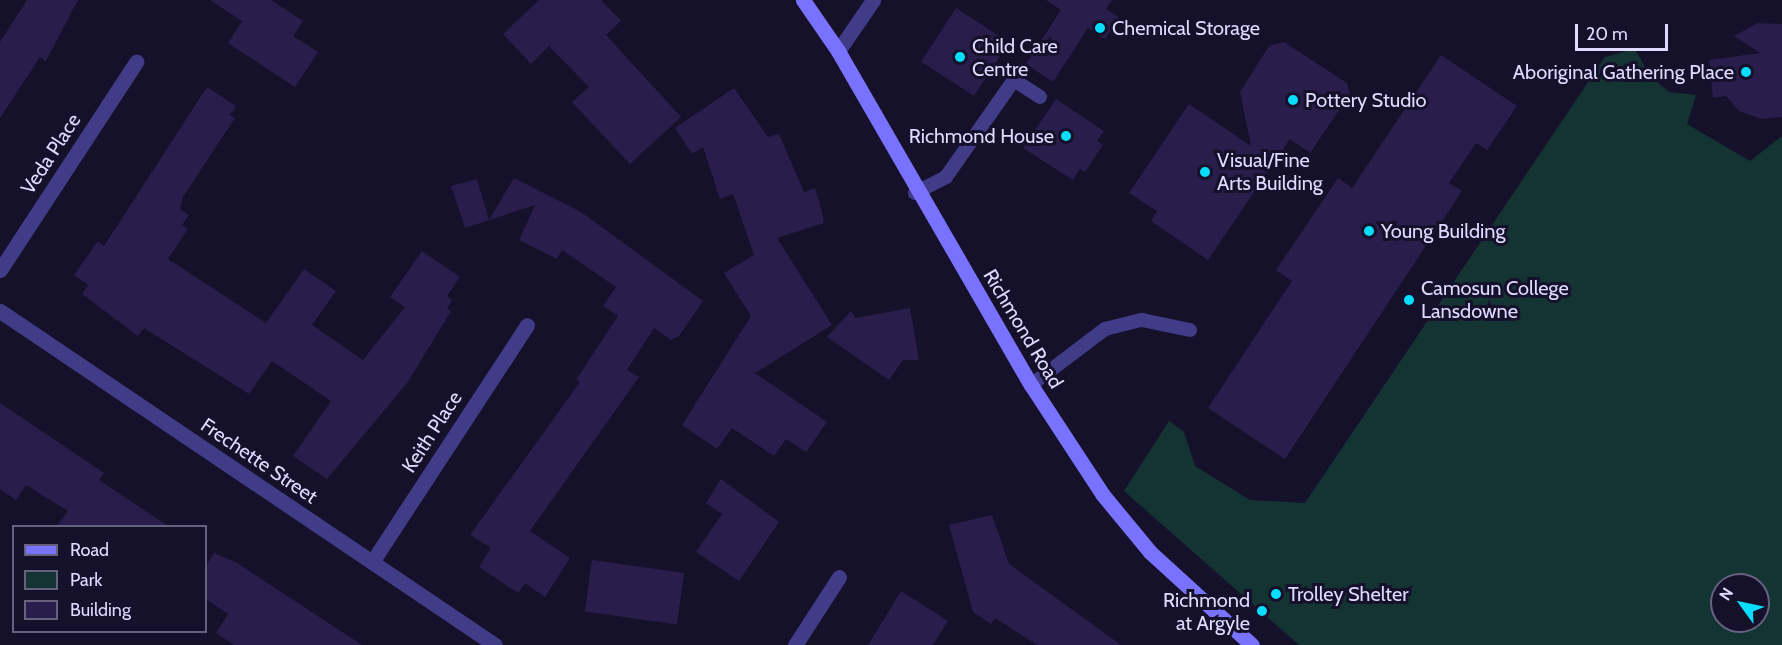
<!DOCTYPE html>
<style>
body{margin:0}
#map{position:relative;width:1782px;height:645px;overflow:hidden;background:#16112a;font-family:Cabin,sans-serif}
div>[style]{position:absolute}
.green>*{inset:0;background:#143434}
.building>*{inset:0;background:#281d4b;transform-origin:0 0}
.service>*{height:14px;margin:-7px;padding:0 7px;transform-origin:7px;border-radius:7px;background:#413c88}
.minor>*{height:15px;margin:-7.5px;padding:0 7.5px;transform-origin:7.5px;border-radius:7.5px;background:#413c88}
.secondary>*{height:15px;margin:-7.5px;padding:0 7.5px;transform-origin:7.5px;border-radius:7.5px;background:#7972fe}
.dots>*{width:16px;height:16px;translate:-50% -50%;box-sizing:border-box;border:3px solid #16112a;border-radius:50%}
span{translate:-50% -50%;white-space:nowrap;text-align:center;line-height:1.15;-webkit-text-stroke:6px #16112a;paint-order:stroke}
.poi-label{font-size:20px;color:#dfdaff}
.left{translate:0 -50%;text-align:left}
.right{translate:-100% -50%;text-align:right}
.street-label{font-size:20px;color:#dfdaff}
.legend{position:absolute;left:12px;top:525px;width:195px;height:108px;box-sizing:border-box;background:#16112a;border:2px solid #66617f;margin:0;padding:8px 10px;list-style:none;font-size:18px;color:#dfdaff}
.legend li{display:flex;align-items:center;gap:12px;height:30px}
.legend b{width:30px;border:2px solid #66617f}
.north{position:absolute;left:1710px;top:573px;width:60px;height:60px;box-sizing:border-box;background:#16112a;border:2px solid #66617f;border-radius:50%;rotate:303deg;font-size:16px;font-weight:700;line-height:24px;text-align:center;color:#dfdaff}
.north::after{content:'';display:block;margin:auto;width:21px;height:27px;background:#08ddfd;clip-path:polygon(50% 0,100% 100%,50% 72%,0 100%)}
.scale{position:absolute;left:1575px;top:24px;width:93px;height:27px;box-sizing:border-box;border:3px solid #dfdaff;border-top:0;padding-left:8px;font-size:18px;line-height:21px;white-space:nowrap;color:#dfdaff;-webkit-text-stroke:4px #16112a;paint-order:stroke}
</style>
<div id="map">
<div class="green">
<i style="clip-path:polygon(evenodd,1635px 49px,1650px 76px,1669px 92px,1696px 95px,1687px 124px,1750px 161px,1782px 136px,1782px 645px,1299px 645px,1124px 491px,1169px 421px,1184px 432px,1195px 466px,1250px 500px,1305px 503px,1605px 57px,1635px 49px,1722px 585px,1758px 585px,1758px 621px,1722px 621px,1722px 585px)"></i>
</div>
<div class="building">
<i style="clip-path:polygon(27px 0,78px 0,46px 61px,40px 57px,0 118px,0 42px)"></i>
<i style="clip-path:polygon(210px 0,271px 0,303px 21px,293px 36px,318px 52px,295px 87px,228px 43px,242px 21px)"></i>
<i style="clip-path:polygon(539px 0,601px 0,621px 21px,606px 35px,681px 117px,630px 164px,572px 102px,589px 87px,549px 46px,531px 64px,503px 34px)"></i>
<i style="clip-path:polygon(1046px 0,1112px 0,1106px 9px,1119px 17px,1105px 39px,1088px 28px,1053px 82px,1026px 64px,1061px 10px)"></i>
<i style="left:956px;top:8px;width:63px;height:64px;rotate:33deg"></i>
<i style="clip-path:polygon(1758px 23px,1782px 24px,1782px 117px,1762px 119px,1739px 111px,1726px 96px,1713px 98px,1709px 60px,1760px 53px,1734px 36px)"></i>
<i style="clip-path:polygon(1284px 42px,1347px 83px,1350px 94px,1310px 153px,1290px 139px,1208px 260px,1151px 221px,1157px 211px,1129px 193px,1189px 104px,1251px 146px,1240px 92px,1269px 46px)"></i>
<i style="clip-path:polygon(1441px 55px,1517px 106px,1487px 150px,1476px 143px,1449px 183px,1462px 191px,1285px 459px,1208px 408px,1292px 281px,1276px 270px,1338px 178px,1352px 188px)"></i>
<i style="clip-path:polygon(207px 87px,236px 106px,230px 115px,235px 118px,183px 197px,180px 209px,189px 215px,182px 225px,188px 229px,168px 259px,266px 323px,304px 269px,336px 291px,312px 325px,363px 360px,405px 307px,390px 297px,422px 251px,460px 277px,447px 296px,452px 300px,447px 309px,451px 311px,408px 382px,327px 479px,293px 456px,331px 401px,272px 361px,249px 394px,144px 328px,138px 336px,82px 294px,88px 285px,74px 275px,98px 241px,104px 246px)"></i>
<i style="clip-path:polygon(734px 88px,768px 137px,779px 134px,804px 192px,815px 188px,822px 212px,824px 223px,777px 238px,832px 325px,755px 373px,827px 422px,806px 452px,786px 439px,774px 456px,732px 428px,717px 449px,682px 425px,751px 316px,724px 273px,754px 255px,733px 194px,720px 199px,703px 147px,692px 154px,675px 128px)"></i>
<i style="clip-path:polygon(1056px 99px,1104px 131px,1097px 141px,1103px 145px,1085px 172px,1080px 169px,1073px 180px,1023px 148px)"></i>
<i style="clip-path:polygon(514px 178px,581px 212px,703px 301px,679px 336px,671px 340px,654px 328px,627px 370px,639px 377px,530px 531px,570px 558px,545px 597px,525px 583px,518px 593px,479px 567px,491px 548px,470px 535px,580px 382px,576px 380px,618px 316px,603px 306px,616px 287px,562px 250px,557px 259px,519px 240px,535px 205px,465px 228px,451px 186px,477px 179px,489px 220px)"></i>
<i style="clip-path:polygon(910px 308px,919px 360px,903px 360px,889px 380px,827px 337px,851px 311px,855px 318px)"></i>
<i style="clip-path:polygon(0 403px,104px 473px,99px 480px,168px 526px,57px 526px,68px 511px,26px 485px,16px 500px,0 489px)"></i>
<i style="clip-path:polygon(721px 479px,779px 522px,739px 581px,696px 552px,722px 514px,706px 503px)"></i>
<i style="clip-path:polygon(992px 515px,1009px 564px,1121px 645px,1037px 645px,995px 618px,991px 624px,973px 612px,949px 525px)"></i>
<i style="clip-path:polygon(214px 553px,237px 563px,362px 645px,234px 645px,216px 633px,228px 614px,206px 599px,206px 566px)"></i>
<i style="left:592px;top:560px;width:93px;height:52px;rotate:8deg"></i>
<i style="clip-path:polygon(901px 591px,948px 621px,933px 645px,868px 645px)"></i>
</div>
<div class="service">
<i style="left:915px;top:193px;width:35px;rotate:-27deg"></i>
<i style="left:946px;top:177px;width:118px;rotate:-55deg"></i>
<i style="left:1014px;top:80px;width:31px;rotate:33deg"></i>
<i style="left:1031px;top:385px;width:93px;rotate:-37.1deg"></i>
<i style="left:1105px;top:329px;width:38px;rotate:-14deg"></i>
<i style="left:1142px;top:320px;width:49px;rotate:11.8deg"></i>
</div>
<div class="minor">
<i style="left:838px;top:51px;width:62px;rotate:-55.5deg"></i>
<i style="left:0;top:270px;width:249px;rotate:-56.8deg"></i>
<i style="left:0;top:311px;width:597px;rotate:34.01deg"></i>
<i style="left:372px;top:562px;width:283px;rotate:-56.8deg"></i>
<i style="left:795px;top:645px;width:81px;rotate:-57.1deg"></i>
</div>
<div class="secondary">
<i style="left:803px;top:0;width:62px;rotate:55.5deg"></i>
<i style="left:838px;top:51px;width:386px;rotate:60deg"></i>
<i style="left:1031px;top:385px;width:131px;rotate:56.8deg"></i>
<i style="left:1103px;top:495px;width:74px;rotate:50.5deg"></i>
<i style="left:1150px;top:552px;width:138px;rotate:42.4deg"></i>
</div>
<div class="dots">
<i style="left:1100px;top:28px;background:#08ddfd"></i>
<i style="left:960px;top:57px;background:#08ddfd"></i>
<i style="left:1746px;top:72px;background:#08ddfd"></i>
<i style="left:1293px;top:100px;background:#08ddfd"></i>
<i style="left:1066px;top:136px;background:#08ddfd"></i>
<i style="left:1205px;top:172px;background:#08ddfd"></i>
<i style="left:1369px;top:231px;background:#08ddfd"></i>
<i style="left:1409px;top:300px;background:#08ddfd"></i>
<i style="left:1276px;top:594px;background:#08ddfd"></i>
<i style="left:1262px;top:611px;background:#08ddfd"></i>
</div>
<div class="poi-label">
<span class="left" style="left:1112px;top:28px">Chemical Storage</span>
<span class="left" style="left:972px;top:58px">Child Care<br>Centre</span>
<span class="right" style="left:1734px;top:72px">Aboriginal Gathering Place</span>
<span class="left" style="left:1305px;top:100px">Pottery Studio</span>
<span class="right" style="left:1054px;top:136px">Richmond House</span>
<span class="left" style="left:1217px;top:172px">Visual/Fine<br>Arts Building</span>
<span class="left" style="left:1381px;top:231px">Young Building</span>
<span class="left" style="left:1421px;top:300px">Camosun College<br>Lansdowne</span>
<span class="left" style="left:1288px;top:594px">Trolley Shelter</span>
<span class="right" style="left:1250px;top:612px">Richmond<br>at Argyle</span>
</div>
<div class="street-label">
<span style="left:51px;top:154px;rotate:-57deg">Veda Place</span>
<span style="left:1023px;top:329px;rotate:59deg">Richmond Road</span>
<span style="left:432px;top:432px;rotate:-57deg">Keith Place</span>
<span style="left:259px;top:461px;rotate:34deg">Frechette Street</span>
</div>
<ul class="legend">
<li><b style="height:8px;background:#7972fe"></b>Road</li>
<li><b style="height:16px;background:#143434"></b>Park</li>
<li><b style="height:16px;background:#281d4b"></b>Building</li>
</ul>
<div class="north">N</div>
<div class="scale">20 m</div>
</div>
